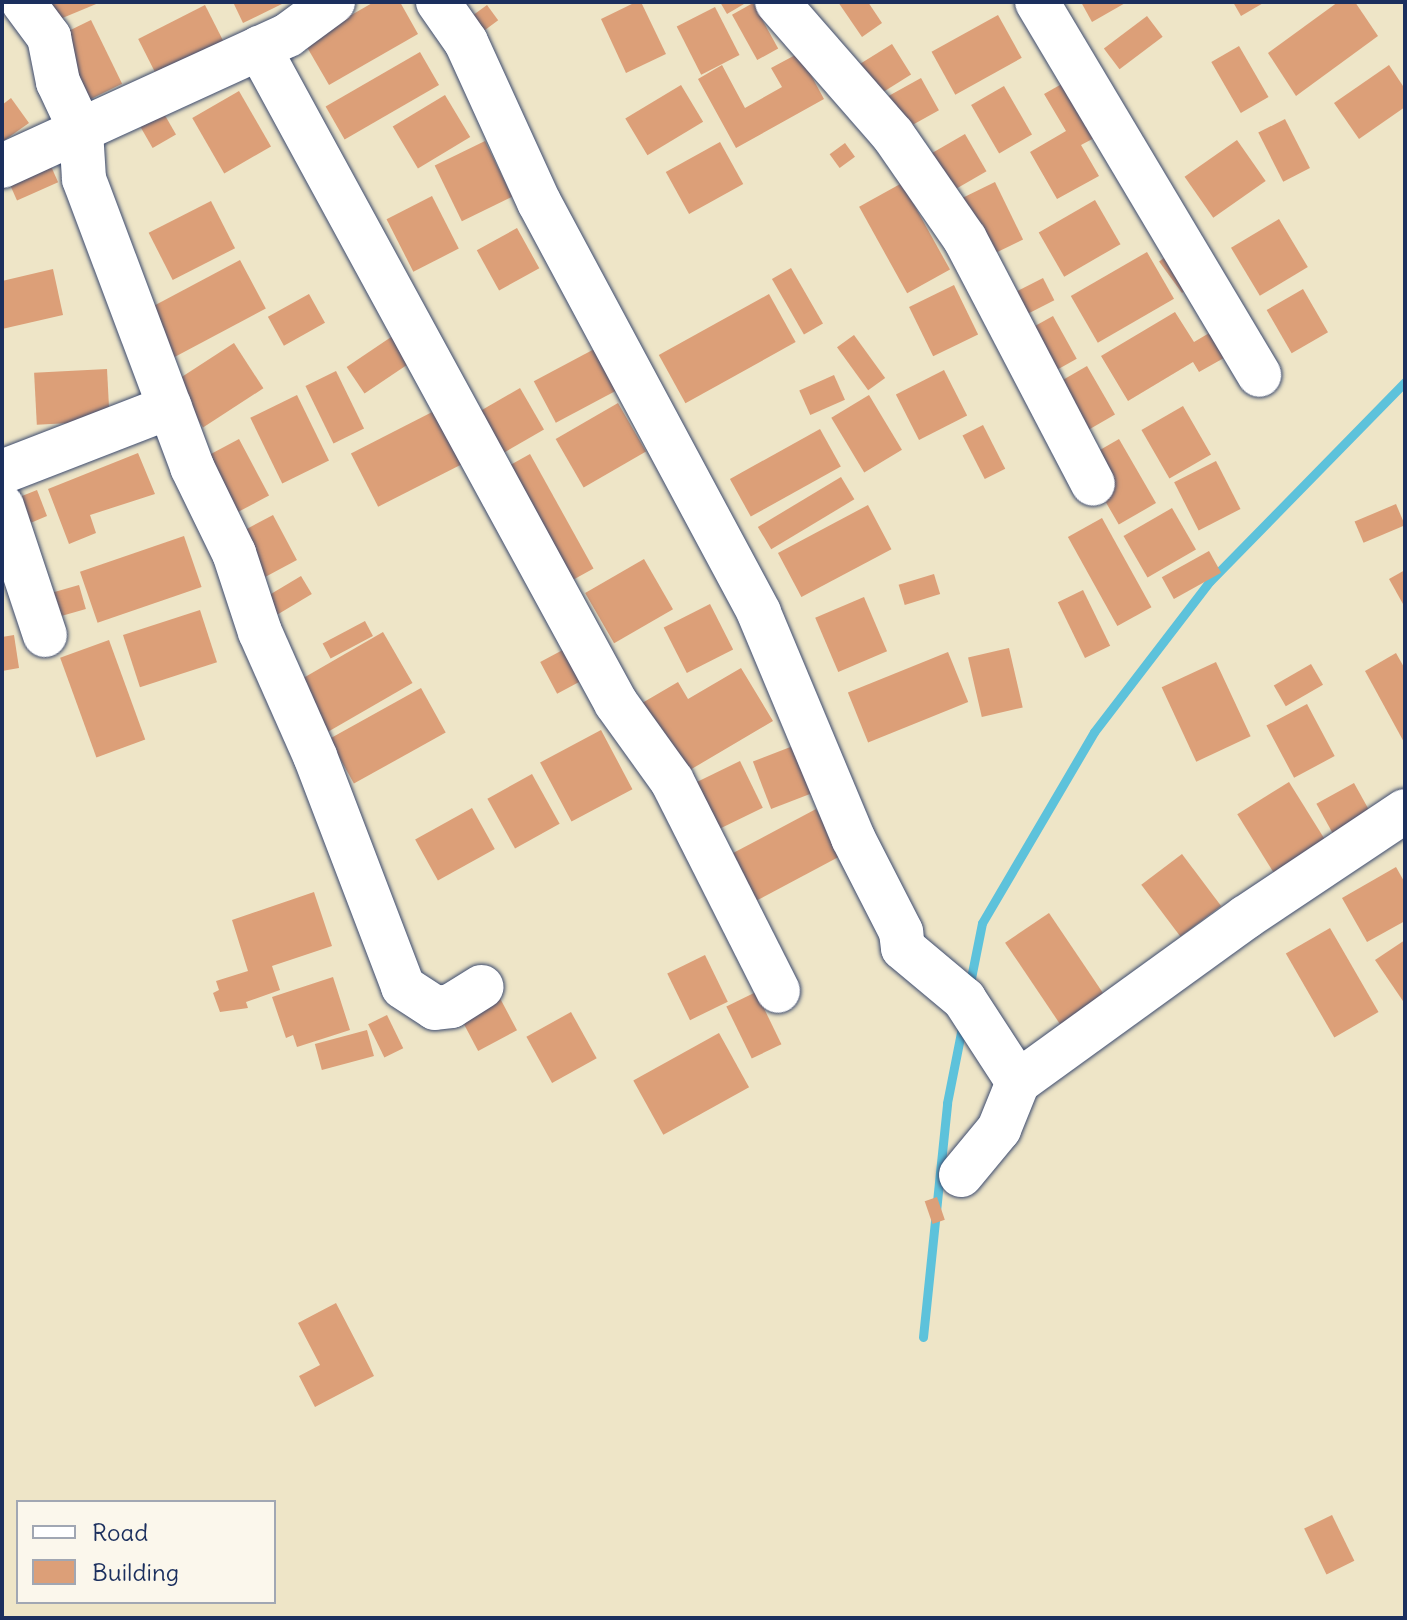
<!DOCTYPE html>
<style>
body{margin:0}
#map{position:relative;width:1407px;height:1620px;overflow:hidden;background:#eee5c7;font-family:Delius,sans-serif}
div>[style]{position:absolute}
.stream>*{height:9px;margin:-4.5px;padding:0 4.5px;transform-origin:4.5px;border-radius:4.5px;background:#5dc2db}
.building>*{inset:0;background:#dc9f78;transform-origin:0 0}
.roads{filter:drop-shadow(0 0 2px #3b4a6e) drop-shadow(0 0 2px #3b4a6e)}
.minor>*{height:44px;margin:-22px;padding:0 22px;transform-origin:22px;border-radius:22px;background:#fff}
span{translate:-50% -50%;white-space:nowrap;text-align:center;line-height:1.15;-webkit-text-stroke:8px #fbf7ec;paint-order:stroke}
.frame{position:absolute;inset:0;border:4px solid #1b2f5e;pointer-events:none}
.legend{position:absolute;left:16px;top:1500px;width:260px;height:104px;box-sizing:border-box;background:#fbf7ec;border:2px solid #a1a7b3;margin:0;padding:10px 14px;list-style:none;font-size:24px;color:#1b2f5e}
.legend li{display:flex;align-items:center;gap:16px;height:40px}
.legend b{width:40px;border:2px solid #a1a7b3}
</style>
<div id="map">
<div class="stream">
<i style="left:969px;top:988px;width:66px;rotate:-78.7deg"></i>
<i style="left:982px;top:923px;width:221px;rotate:-59.6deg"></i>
<i style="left:1094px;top:732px;width:190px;rotate:-52.5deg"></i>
<i style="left:1210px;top:581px;width:279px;rotate:-45.6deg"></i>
<i style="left:923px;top:1337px;width:235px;rotate:-84.1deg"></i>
<i style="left:947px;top:1103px;width:83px;rotate:-78.8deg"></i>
</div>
<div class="building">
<i style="clip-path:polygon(39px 2px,101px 2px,48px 24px)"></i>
<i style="clip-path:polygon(233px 2px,286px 2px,243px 23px)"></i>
<i style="clip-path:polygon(374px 2px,400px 2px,418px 34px,329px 85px,304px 42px)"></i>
<i style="clip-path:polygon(636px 2px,641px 2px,666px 54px,626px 73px,601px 19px)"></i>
<i style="clip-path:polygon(720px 2px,743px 2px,744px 4px,727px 14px)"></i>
<i style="clip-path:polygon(838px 2px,868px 2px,882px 23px,862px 37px)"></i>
<i style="clip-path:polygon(1081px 2px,1127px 2px,1092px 22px)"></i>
<i style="clip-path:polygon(1233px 2px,1265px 2px,1241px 16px)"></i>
<i style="clip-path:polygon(1338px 2px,1355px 2px,1378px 36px,1296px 96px,1268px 53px)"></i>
<i style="left:753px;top:3px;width:52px;height:24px;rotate:61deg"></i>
<i style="left:205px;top:5px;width:47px;height:75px;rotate:63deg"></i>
<i style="left:487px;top:5px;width:19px;height:20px;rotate:54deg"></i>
<i style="left:715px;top:7px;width:54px;height:43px;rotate:63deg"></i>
<i style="left:998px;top:15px;width:49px;height:76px;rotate:61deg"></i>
<i style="left:1147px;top:16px;width:26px;height:54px;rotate:53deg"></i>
<i style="left:91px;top:20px;width:71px;height:49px;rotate:64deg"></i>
<i style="left:892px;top:44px;width:36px;height:54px;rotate:58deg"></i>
<i style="left:1239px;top:46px;width:59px;height:32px;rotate:60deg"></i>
<i style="left:420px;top:52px;width:38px;height:109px;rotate:60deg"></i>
<i style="clip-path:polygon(799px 53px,824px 99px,736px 148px,698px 79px,722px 65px,745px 108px,782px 87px,771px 68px)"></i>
<i style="clip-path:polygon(1389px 65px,1405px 89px,1405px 107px,1359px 139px,1334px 103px)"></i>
<i style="left:921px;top:78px;width:37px;height:51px;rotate:61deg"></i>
<i style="clip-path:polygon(1067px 81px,1098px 136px,1081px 145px,1099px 176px,1057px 199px,1030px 152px,1066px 131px,1044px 94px)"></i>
<i style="left:681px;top:85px;width:43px;height:65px;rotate:59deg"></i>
<i style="left:1004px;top:86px;width:56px;height:38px;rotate:60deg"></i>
<i style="left:239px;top:91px;width:64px;height:54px;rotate:60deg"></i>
<i style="left:445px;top:95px;width:49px;height:61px;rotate:59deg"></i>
<i style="clip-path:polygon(11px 98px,29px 123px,2px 142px,2px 105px)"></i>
<i style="left:159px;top:105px;width:34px;height:27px;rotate:60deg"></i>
<i style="left:1285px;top:119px;width:55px;height:30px;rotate:63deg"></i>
<i style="left:965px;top:134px;width:43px;height:54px;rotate:60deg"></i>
<i style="left:1237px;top:140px;width:50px;height:64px;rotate:55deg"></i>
<i style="left:485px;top:141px;width:62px;height:56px;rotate:64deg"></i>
<i style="left:720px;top:142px;width:48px;height:62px;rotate:61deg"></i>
<i style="left:845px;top:143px;width:17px;height:19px;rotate:54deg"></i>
<i style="left:50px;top:164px;width:20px;height:45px;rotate:66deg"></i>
<i style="left:995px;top:182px;width:64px;height:58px;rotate:64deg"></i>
<i style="left:902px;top:183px;width:99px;height:49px;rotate:61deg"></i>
<i style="left:432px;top:196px;width:59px;height:51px;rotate:63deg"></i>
<i style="left:1095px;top:200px;width:51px;height:65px;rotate:60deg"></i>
<i style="left:211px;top:201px;width:53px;height:70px;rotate:63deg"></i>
<i style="left:1279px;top:219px;width:56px;height:56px;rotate:59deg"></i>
<i style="left:517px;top:228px;width:46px;height:46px;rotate:61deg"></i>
<i style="left:1147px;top:252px;width:54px;height:88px;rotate:60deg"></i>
<i style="left:1172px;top:252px;width:39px;height:16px;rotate:54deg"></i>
<i style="left:240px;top:260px;width:55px;height:107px;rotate:62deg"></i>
<i style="left:791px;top:268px;width:64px;height:22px;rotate:60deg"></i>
<i style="clip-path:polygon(53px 269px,63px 315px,2px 329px,2px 281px)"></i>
<i style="left:1043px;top:278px;width:25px;height:59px;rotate:63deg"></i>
<i style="left:954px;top:285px;width:55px;height:50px;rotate:64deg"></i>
<i style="left:1303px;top:289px;width:50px;height:42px;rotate:60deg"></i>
<i style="left:309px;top:294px;width:33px;height:47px;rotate:61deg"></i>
<i style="left:769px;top:294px;width:55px;height:126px;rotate:61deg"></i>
<i style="clip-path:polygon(1175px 312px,1194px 342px,1216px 329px,1231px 354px,1199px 372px,1193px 362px,1128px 401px,1101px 356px)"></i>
<i style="left:1053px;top:316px;width:49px;height:46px;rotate:61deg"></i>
<i style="left:403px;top:329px;width:32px;height:68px;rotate:56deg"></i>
<i style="left:854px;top:335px;width:53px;height:21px;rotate:54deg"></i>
<i style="left:234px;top:343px;width:54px;height:72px;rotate:57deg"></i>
<i style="left:600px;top:346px;width:47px;height:75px;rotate:62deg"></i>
<i style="left:1087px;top:366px;width:56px;height:57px;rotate:60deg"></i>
<i style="left:107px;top:369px;width:52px;height:73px;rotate:87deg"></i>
<i style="left:944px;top:370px;width:51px;height:54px;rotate:63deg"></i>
<i style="left:336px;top:371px;width:64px;height:34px;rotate:64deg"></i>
<i style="left:834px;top:375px;width:27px;height:38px;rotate:66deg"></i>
<i style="left:520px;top:388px;width:48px;height:55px;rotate:60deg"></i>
<i style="left:297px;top:395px;width:73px;height:52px;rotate:64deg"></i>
<i style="left:869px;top:395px;width:64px;height:44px;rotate:59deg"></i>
<i style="left:618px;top:403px;width:56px;height:72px;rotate:60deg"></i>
<i style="left:1183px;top:406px;width:56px;height:48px;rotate:60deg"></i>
<i style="left:440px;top:408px;width:60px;height:100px;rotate:63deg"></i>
<i style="left:983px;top:425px;width:49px;height:23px;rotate:63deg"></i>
<i style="left:820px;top:429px;width:43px;height:103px;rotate:61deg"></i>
<i style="left:239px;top:439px;width:64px;height:51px;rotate:62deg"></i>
<i style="left:1119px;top:439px;width:74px;height:43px;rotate:60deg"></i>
<i style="clip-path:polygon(138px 453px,155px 494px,90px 515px,96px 533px,69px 544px,48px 489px)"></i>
<i style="left:530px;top:454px;width:131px;height:32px;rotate:61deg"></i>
<i style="left:1216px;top:461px;width:54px;height:47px;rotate:63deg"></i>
<i style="left:841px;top:477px;width:26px;height:97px;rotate:59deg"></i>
<i style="clip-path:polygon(37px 490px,47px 516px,2px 535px,2px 504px)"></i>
<i style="left:1396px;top:504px;width:23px;height:45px;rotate:67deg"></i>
<i style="left:868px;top:505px;width:50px;height:102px;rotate:62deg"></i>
<i style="left:1172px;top:508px;width:48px;height:56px;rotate:60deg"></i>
<i style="left:273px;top:515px;width:51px;height:44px;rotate:62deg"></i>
<i style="left:1102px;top:518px;width:102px;height:39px;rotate:61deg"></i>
<i style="left:184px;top:536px;width:54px;height:110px;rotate:71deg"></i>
<i style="left:1209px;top:551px;width:25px;height:54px;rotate:61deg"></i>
<i style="left:644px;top:559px;width:58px;height:68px;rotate:60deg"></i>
<i style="clip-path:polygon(1405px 570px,1405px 602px,1403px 604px,1389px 579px)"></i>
<i style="left:934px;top:574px;width:21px;height:37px;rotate:73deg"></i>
<i style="left:301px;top:576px;width:21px;height:40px;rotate:59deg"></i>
<i style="left:79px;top:585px;width:25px;height:31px;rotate:74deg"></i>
<i style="left:1083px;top:590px;width:62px;height:28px;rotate:64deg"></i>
<i style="left:864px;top:597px;width:59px;height:53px;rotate:67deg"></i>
<i style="left:710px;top:604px;width:51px;height:52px;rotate:63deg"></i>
<i style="left:200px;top:610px;width:55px;height:81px;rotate:72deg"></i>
<i style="left:365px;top:621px;width:17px;height:48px;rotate:62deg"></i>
<i style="left:383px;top:632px;width:59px;height:98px;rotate:60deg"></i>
<i style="clip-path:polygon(14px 635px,19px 668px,2px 671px,2px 637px)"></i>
<i style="left:109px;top:640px;width:106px;height:52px;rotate:70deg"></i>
<i style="left:572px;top:645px;width:36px;height:36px;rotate:62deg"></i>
<i style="left:1009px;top:648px;width:61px;height:42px;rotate:77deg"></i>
<i style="left:948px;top:652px;width:54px;height:108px;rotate:68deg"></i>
<i style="clip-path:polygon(1396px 653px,1405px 669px,1405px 744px,1365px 671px)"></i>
<i style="left:1216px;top:662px;width:82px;height:60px;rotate:65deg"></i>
<i style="left:1311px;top:664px;width:24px;height:43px;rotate:60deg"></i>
<i style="clip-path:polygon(741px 668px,773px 721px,678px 777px,637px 706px,678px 682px,688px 699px)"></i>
<i style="left:421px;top:688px;width:51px;height:105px;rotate:61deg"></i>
<i style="left:1307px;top:704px;width:59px;height:46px;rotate:62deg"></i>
<i style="left:601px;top:730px;width:67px;height:69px;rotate:62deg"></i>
<i style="left:793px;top:746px;width:51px;height:43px;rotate:69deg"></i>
<i style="left:740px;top:761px;width:52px;height:56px;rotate:64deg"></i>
<i style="left:532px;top:774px;width:57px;height:51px;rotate:61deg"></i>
<i style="left:1289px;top:782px;width:78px;height:61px;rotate:58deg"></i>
<i style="left:1354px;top:783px;width:47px;height:43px;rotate:61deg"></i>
<i style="left:472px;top:808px;width:47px;height:65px;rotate:61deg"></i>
<i style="left:816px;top:809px;width:53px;height:96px;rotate:62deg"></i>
<i style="left:1182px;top:854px;width:65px;height:51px;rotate:53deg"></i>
<i style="clip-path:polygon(1396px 867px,1405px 883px,1405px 921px,1367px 942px,1342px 898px)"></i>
<i style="clip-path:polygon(314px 892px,332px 946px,272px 966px,280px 990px,246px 1002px,248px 1008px,220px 1012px,213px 993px,219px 990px,216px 981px,248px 971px,232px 920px)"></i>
<i style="left:1049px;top:913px;width:114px;height:53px;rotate:56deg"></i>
<i style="left:1330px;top:928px;width:97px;height:51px;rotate:60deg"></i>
<i style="clip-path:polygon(1405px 940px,1405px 1004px,1375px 960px)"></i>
<i style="left:705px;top:955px;width:52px;height:42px;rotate:64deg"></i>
<i style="clip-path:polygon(333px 977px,350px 1030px,297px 1047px,293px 1035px,286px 1038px,272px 997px)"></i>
<i style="left:494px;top:987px;width:49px;height:44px;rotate:62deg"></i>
<i style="left:756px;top:992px;width:58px;height:33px;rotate:64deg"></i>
<i style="left:571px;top:1012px;width:53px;height:51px;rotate:61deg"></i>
<i style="left:387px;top:1015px;width:37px;height:21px;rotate:64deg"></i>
<i style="left:367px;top:1030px;width:27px;height:54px;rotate:75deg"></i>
<i style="left:719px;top:1033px;width:62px;height:98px;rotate:61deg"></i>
<i style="left:937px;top:1197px;width:24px;height:13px;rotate:71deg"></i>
<i style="clip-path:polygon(336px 1303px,374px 1376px,315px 1407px,299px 1376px,320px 1365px,298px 1323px)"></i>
<i style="left:1332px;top:1515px;width:51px;height:31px;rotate:64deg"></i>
</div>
<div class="roads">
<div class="minor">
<i style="left:23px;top:2px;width:44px;rotate:53.4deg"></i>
<i style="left:49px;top:37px;width:46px;rotate:78.7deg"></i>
<i style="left:58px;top:82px;width:54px;rotate:64.9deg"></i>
<i style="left:81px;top:131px;width:48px;rotate:86.4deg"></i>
<i style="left:84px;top:179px;width:308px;rotate:69.4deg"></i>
<i style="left:192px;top:467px;width:96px;rotate:64deg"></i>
<i style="left:234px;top:553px;width:83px;rotate:71.8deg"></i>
<i style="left:260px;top:632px;width:136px;rotate:66.1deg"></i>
<i style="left:315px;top:756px;width:247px;rotate:69.1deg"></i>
<i style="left:403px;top:987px;width:38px;rotate:33deg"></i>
<i style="left:435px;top:1008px;width:16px;rotate:-7deg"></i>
<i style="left:451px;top:1006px;width:36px;rotate:-32deg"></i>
<i style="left:438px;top:2px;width:49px;rotate:55deg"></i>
<i style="left:466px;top:42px;width:176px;rotate:65.5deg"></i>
<i style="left:539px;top:202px;width:466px;rotate:61.8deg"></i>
<i style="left:759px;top:613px;width:244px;rotate:67.3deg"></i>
<i style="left:853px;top:838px;width:106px;rotate:62.9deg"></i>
<i style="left:901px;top:932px;width:16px;rotate:83deg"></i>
<i style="left:903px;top:948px;width:80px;rotate:39.9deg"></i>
<i style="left:964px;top:999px;width:99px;rotate:57deg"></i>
<i style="left:777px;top:2px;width:176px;rotate:48.9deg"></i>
<i style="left:893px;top:135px;width:126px;rotate:55.3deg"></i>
<i style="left:965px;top:239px;width:276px;rotate:62.4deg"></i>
<i style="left:1037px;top:2px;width:434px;rotate:59.2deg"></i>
<i style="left:259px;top:48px;width:746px;rotate:61.41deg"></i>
<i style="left:616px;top:703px;width:96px;rotate:54.3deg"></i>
<i style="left:672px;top:781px;width:235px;rotate:63.2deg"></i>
<i style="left:2px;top:166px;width:315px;rotate:-24.6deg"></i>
<i style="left:288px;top:35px;width:56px;rotate:-36.3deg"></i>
<i style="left:2px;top:472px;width:180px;rotate:-21.2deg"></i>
<i style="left:2px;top:506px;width:136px;rotate:71.6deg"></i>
<i style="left:961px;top:1175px;width:60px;rotate:-50.4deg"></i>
<i style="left:999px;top:1129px;width:51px;rotate:-68deg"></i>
<i style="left:1018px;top:1082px;width:281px;rotate:-35.9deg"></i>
<i style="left:1246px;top:917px;width:191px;rotate:-33.7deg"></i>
</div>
</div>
<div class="frame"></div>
<ul class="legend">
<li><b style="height:10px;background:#fff"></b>Road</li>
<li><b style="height:22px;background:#dc9f78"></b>Building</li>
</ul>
</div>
